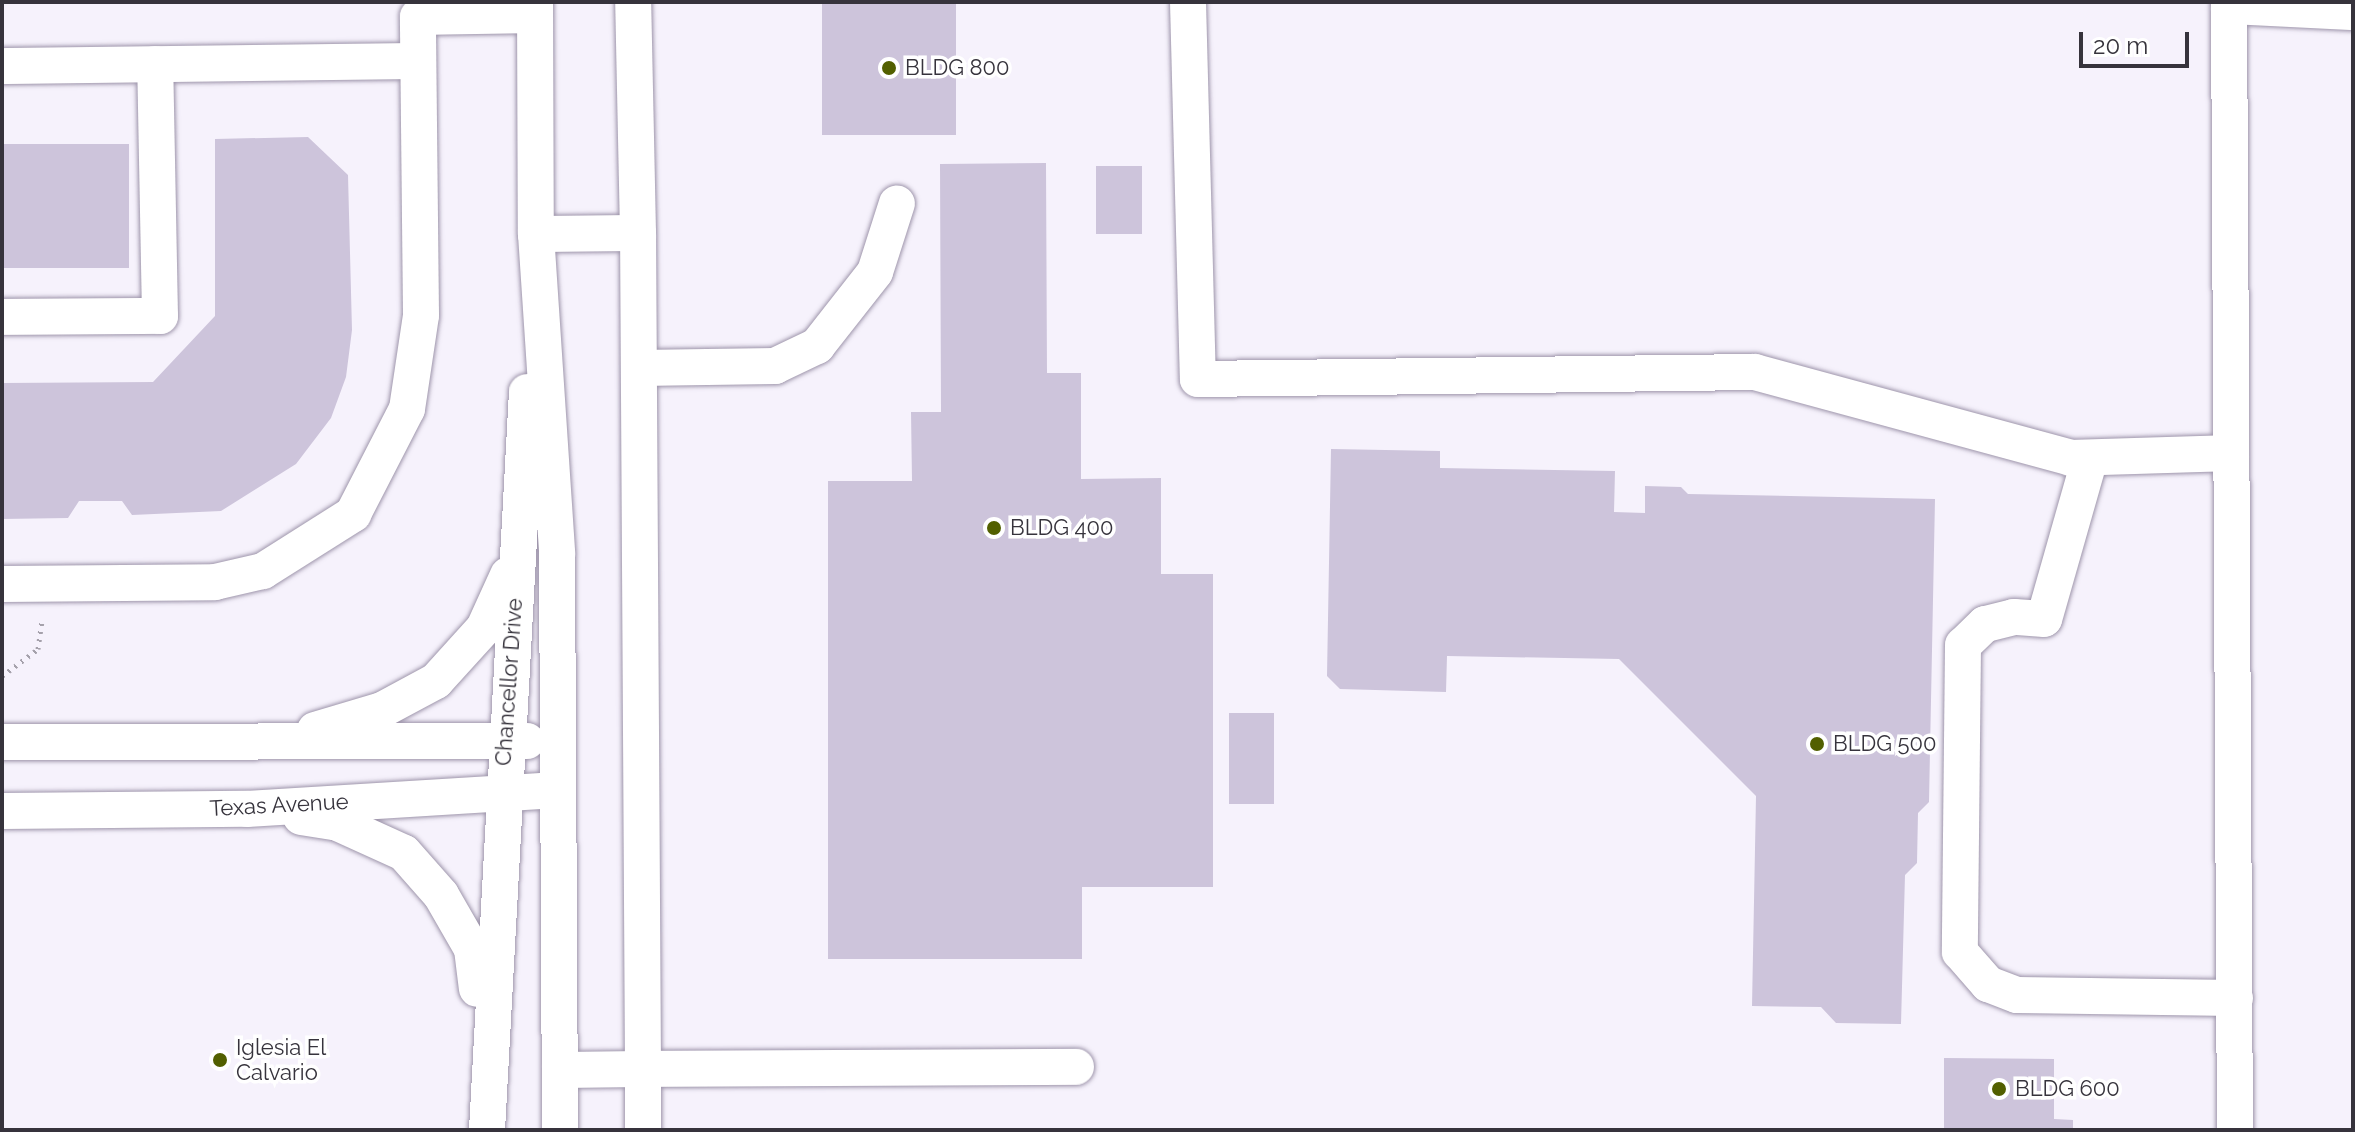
<!DOCTYPE html>
<style>
body{margin:0}
#map{position:relative;width:2355px;height:1132px;overflow:hidden;background:#f6f2fc;font-family:Raleway,sans-serif}
div>[style]{position:absolute}
.building>*{inset:0;background:#cdc4db;transform-origin:0 0}
.path>*{height:5px;margin-top:-2.5px;transform-origin:0;background:repeating-linear-gradient(90deg,#a5a1ab 0 2px,transparent 0 8px)}
.roads{filter:drop-shadow(0 0 2px #9e95ab) drop-shadow(0 0 2px #9e95ab)}
.minor>*{height:36px;margin:-18px;padding:0 18px;transform-origin:18px;border-radius:18px;background:#fff}
.dots>*{width:22px;height:22px;translate:-50% -50%;box-sizing:border-box;border:4px solid #fff;border-radius:50%}
span{translate:-50% -50%;white-space:nowrap;text-align:center;line-height:1.15;-webkit-text-stroke:7px #fff;paint-order:stroke}
.poi-label{font-size:22px;color:#36333c}
.left{translate:0 -50%;text-align:left}
.street-label{font-size:22px;color:#36333c}
.frame{position:absolute;inset:0;border:4px solid #36333c;pointer-events:none}
.scale{position:absolute;left:2079px;top:32px;width:110px;height:36px;box-sizing:border-box;border:4px solid #36333c;border-top:0;padding-left:10px;font-size:24px;line-height:28px;white-space:nowrap;color:#36333c;-webkit-text-stroke:6px #fff;paint-order:stroke}
</style>
<div id="map">
<div class="building">
<i style="left:822px;top:2px;width:134px;height:133px"></i>
<i style="clip-path:polygon(308px 137px,348px 175px,352px 330px,346px 377px,331px 418px,296px 464px,221px 511px,132px 515px,122px 501px,79px 501px,68px 518px,2px 519px,2px 383px,153px 382px,215px 316px,215px 139px)"></i>
<i style="left:2px;top:144px;width:127px;height:124px"></i>
<i style="clip-path:polygon(1046px 163px,1047px 373px,1081px 373px,1081px 479px,1161px 478px,1161px 574px,1213px 574px,1213px 887px,1082px 887px,1082px 959px,828px 959px,828px 481px,912px 481px,911px 412px,941px 412px,940px 164px)"></i>
<i style="left:1096px;top:166px;width:46px;height:68px"></i>
<i style="clip-path:polygon(1331px 449px,1440px 451px,1440px 468px,1615px 471px,1614px 512px,1645px 513px,1645px 486px,1681px 487px,1688px 494px,1935px 499px,1929px 802px,1918px 813px,1917px 863px,1905px 875px,1901px 1024px,1836px 1023px,1821px 1007px,1752px 1006px,1756px 796px,1619px 659px,1447px 656px,1446px 692px,1340px 689px,1327px 676px)"></i>
<i style="left:1229px;top:713px;width:45px;height:91px"></i>
<i style="clip-path:polygon(1944px 1058px,2054px 1059px,2054px 1119px,2073px 1120px,2073px 1130px,1944px 1130px)"></i>
</div>
<div class="path">
<i style="left:2px;top:676px;width:45px;rotate:-36.9deg"></i>
<i style="left:38px;top:649px;width:29px;rotate:-82deg"></i>
</div>
<div class="roads">
<div class="minor">
<i style="left:535px;top:2px;width:232px;rotate:89.8deg"></i>
<i style="left:536px;top:234px;width:321px;rotate:86.2deg"></i>
<i style="left:557px;top:554px;width:576px;rotate:89.7deg"></i>
<i style="left:1188px;top:2px;width:377px;rotate:88.5deg"></i>
<i style="left:1198px;top:379px;width:557px;rotate:-0.72deg"></i>
<i style="left:1755px;top:372px;width:327px;rotate:15.2deg"></i>
<i style="left:2071px;top:458px;width:160px;rotate:-1.8deg"></i>
<i style="left:2229px;top:2px;width:1128px;rotate:89.7deg"></i>
<i style="left:2229px;top:6px;width:124px;rotate:2.8deg"></i>
<i style="left:2px;top:66px;width:415px;rotate:-0.7deg"></i>
<i style="left:536px;top:234px;width:102px;rotate:-0.6deg"></i>
<i style="left:638px;top:233px;width:231px;rotate:-91.2deg"></i>
<i style="left:2px;top:317px;width:158px;rotate:-0.4deg"></i>
<i style="left:160px;top:316px;width:252px;rotate:-91.1deg"></i>
<i style="left:639px;top:368px;width:136px;rotate:-0.8deg"></i>
<i style="left:775px;top:366px;width:47px;rotate:-25.5deg"></i>
<i style="left:817px;top:346px;width:94px;rotate:-51.9deg"></i>
<i style="left:875px;top:272px;width:72px;rotate:-72.3deg"></i>
<i style="left:2090px;top:458px;width:167px;rotate:105.9deg"></i>
<i style="left:2044px;top:619px;width:30px;rotate:-176deg"></i>
<i style="left:2014px;top:617px;width:30px;rotate:166deg"></i>
<i style="left:1985px;top:624px;width:30px;rotate:136deg"></i>
<i style="left:1963px;top:645px;width:307px;rotate:90.6deg"></i>
<i style="left:1960px;top:952px;width:43px;rotate:48.8deg"></i>
<i style="left:1988px;top:984px;width:31px;rotate:21deg"></i>
<i style="left:2017px;top:995px;width:218px;rotate:0.8deg"></i>
<i style="left:2px;top:584px;width:213px;rotate:-0.5deg"></i>
<i style="left:215px;top:582px;width:49px;rotate:-12.9deg"></i>
<i style="left:263px;top:571px;width:107px;rotate:-32.3deg"></i>
<i style="left:353px;top:514px;width:118px;rotate:-62.8deg"></i>
<i style="left:407px;top:409px;width:95px;rotate:-81.5deg"></i>
<i style="left:421px;top:315px;width:298px;rotate:-90.6deg"></i>
<i style="left:418px;top:17px;width:117px;rotate:-1deg"></i>
<i style="left:315px;top:730px;width:70px;rotate:-16.6deg"></i>
<i style="left:382px;top:710px;width:61px;rotate:-28.2deg"></i>
<i style="left:436px;top:681px;width:72px;rotate:-47.8deg"></i>
<i style="left:484px;top:628px;width:58px;rotate:-65.6deg"></i>
<i style="left:2px;top:742px;width:525px;rotate:-0.11deg"></i>
<i style="left:2px;top:811px;width:245px;rotate:-0.5deg"></i>
<i style="left:247px;top:809px;width:310px;rotate:-3.5deg"></i>
<i style="left:301px;top:817px;width:37px;rotate:9deg"></i>
<i style="left:338px;top:823px;width:72px;rotate:24.4deg"></i>
<i style="left:404px;top:853px;width:56px;rotate:48.6deg"></i>
<i style="left:441px;top:895px;width:62px;rotate:60.1deg"></i>
<i style="left:472px;top:949px;width:40px;rotate:82.9deg"></i>
<i style="left:560px;top:1070px;width:83px;rotate:-0.7deg"></i>
<i style="left:643px;top:1069px;width:836px;rotate:-90.34deg"></i>
<i style="left:487px;top:1130px;width:739px;rotate:-86.9deg"></i>
<i style="left:643px;top:1130px;width:61px;rotate:-90deg"></i>
<i style="left:643px;top:1069px;width:433px;rotate:-0.3deg"></i>
</div>
</div>
<div class="dots">
<i style="left:889px;top:68px;background:#525f00"></i>
<i style="left:994px;top:528px;background:#525f00"></i>
<i style="left:1817px;top:744px;background:#525f00"></i>
<i style="left:220px;top:1060px;background:#525f00"></i>
<i style="left:1999px;top:1089px;background:#525f00"></i>
</div>
<div class="poi-label">
<span class="left" style="left:905px;top:68px">BLDG 800</span>
<span class="left" style="left:1010px;top:528px">BLDG 400</span>
<span class="left" style="left:1833px;top:744px">BLDG 500</span>
<span class="left" style="left:236px;top:1060px">Iglesia El<br>Calvario</span>
<span class="left" style="left:2015px;top:1089px">BLDG 600</span>
</div>
<div class="street-label">
<span style="left:509px;top:682px;rotate:-86deg">Chancellor Drive</span>
<span style="left:279px;top:805px;rotate:-3deg">Texas Avenue</span>
</div>
<div class="frame"></div>
<div class="scale">20 m</div>
</div>
